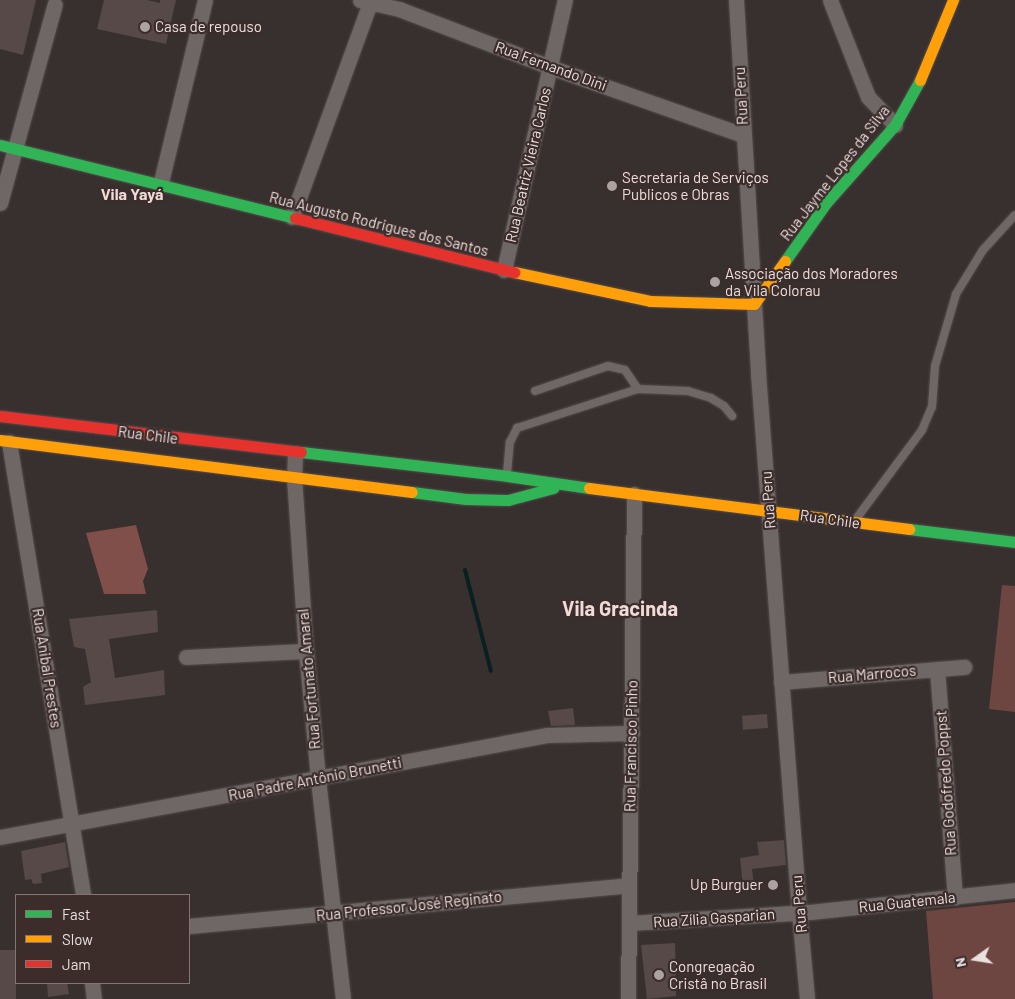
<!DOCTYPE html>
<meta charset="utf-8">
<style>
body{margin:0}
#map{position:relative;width:1015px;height:999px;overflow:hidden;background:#38302f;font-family:Barlow,sans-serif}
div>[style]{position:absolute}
.green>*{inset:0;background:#6e4641}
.forest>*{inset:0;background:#804f49}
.stream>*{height:4px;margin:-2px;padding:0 2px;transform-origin:2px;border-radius:2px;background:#0a1f20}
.building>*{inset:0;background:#564948;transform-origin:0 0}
.roads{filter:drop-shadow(0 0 1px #534d4c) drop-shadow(0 0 1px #534d4c)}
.lane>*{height:8px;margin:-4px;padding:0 4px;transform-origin:4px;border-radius:4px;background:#6e6766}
.street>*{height:15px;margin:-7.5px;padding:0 7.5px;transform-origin:7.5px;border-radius:7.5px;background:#6e6766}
.fast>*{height:11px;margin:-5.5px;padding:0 5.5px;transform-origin:5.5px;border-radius:5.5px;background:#30b455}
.slow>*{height:11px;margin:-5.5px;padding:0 5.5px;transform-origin:5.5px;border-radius:5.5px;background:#ff9f0a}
.jam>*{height:11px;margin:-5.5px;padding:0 5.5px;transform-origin:5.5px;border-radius:5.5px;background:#e5322d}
.dots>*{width:14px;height:14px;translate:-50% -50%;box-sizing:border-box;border:2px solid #3c2d2b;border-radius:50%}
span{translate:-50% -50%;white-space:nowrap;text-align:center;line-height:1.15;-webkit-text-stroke:4.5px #3c2d2b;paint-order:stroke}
.poi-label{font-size:15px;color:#eae0df}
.left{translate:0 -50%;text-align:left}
.right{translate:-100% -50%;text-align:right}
.street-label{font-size:15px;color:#eae0df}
.neighbourhood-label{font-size:16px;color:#efdcd9;font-weight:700}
.district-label{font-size:20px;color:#efdcd9;font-weight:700}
.legend{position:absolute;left:15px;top:894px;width:175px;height:90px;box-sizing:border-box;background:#3c2d2b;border:1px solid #827573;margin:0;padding:6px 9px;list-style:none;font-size:15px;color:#eae0df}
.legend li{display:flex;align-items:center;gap:10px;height:25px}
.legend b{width:25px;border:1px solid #827573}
.north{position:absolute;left:950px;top:934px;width:50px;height:50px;-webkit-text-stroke:4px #3c2d2b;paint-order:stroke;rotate:257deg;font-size:14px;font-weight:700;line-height:20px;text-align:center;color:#eae0df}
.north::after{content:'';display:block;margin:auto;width:18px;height:22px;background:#eae0df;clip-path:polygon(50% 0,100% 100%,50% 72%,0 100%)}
</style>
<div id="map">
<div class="green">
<i style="clip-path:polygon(1002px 585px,1015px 586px,1015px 712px,989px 709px)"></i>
<i style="clip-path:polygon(1015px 902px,1015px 999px,933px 999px,926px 911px)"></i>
</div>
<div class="forest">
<i style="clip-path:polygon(136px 525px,148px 569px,143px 581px,146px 594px,104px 594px,86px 533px)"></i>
</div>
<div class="stream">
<i style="left:465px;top:570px;width:104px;rotate:75.6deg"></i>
</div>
<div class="building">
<i style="clip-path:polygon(0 0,36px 0,23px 55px,0 49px)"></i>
<i style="clip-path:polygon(104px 0,147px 0,160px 3px,160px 0,176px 0,166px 44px,97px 29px)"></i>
<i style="clip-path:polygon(157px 610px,158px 632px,109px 639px,115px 678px,164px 670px,165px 695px,85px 705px,83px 687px,91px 682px,85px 649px,74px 647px,69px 619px)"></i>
<i style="clip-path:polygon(573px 708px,575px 725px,551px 726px,548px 711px)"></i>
<i style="left:767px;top:714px;width:14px;height:25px;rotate:86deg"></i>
<i style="clip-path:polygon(784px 840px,786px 865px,752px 869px,754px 885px,743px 887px,740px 858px,759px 855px,757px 842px)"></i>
<i style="clip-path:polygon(65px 842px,69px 867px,41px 874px,42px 883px,33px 884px,31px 879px,25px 880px,21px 851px)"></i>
<i style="clip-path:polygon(675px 943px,676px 996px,647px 999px,641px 945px)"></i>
<i style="left:16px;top:950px;width:49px;height:16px;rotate:90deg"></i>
<i style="clip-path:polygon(47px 983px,67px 983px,69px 994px,48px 997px)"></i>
</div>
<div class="roads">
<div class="lane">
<i style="left:535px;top:391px;width:77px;rotate:-18.9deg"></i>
<i style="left:608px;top:366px;width:17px;rotate:13deg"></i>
<i style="left:625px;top:370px;width:23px;rotate:56deg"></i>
<i style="left:507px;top:474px;width:32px;rotate:-85deg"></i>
<i style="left:510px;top:442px;width:16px;rotate:-63deg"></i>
<i style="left:517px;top:428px;width:127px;rotate:-17.9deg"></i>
<i style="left:638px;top:389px;width:50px;rotate:2.3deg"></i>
<i style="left:688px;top:391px;width:24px;rotate:17deg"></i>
<i style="left:711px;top:398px;width:15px;rotate:32deg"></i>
<i style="left:724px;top:406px;width:13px;rotate:51deg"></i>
<i style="left:856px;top:519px;width:111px;rotate:-53.4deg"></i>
<i style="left:922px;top:430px;width:25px;rotate:-67deg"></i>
<i style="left:932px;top:407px;width:41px;rotate:-85.8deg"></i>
<i style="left:935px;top:366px;width:75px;rotate:-73.7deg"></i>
<i style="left:956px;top:294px;width:52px;rotate:-58.5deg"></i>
<i style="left:983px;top:250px;width:47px;rotate:-47.6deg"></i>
</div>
<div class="street">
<i style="left:360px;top:0;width:40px;rotate:13deg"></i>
<i style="left:399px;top:9px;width:162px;rotate:21deg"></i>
<i style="left:550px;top:67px;width:205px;rotate:19.4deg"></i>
<i style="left:736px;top:0;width:374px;rotate:86.6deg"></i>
<i style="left:758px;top:373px;width:541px;rotate:85.65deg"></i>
<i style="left:799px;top:912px;width:87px;rotate:84.7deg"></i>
<i style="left:830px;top:0;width:104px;rotate:68.6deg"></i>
<i style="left:868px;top:97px;width:39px;rotate:46deg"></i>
<i style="left:160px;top:186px;width:191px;rotate:-76.4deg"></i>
<i style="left:0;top:203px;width:206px;rotate:-74.6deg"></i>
<i style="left:292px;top:217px;width:228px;rotate:-70deg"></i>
<i style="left:504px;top:270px;width:277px;rotate:-77.3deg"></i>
<i style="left:9px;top:442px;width:459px;rotate:80.7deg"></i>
<i style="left:295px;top:453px;width:24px;rotate:92deg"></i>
<i style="left:294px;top:477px;width:174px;rotate:86.1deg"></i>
<i style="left:306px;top:651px;width:129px;rotate:84.6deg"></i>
<i style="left:318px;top:779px;width:221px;rotate:83.5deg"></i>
<i style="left:186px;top:657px;width:120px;rotate:-2.9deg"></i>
<i style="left:937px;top:669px;width:229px;rotate:85.5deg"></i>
<i style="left:781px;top:682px;width:184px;rotate:-4.7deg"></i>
<i style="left:0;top:837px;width:556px;rotate:-10.56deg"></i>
<i style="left:547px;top:735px;width:85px;rotate:-1.3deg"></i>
<i style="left:629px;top:923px;width:181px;rotate:-3.5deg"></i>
<i style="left:810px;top:912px;width:206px;rotate:-6.1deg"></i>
<i style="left:189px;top:926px;width:442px;rotate:-5.3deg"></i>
<i style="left:92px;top:983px;width:16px;rotate:83deg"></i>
<i style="left:628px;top:999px;width:505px;rotate:-89.32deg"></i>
</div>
<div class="fast">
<i style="left:0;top:145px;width:304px;rotate:13.9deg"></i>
<i style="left:785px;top:261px;width:71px;rotate:-54.7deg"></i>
<i style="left:826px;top:203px;width:104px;rotate:-48.5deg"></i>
<i style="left:895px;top:125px;width:51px;rotate:-60.9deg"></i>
<i style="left:301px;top:452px;width:207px;rotate:6.6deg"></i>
<i style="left:507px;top:476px;width:83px;rotate:8.3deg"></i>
<i style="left:412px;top:492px;width:54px;rotate:7.4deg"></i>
<i style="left:466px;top:499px;width:42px;rotate:1.4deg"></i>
<i style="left:508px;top:500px;width:47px;rotate:-14.9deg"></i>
<i style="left:909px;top:529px;width:107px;rotate:7deg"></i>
</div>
<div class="slow">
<i style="left:920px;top:80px;width:87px;rotate:-67.6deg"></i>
<i style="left:514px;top:272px;width:139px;rotate:12deg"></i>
<i style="left:650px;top:301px;width:104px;rotate:1.7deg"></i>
<i style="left:754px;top:304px;width:53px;rotate:-54.2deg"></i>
<i style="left:0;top:440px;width:415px;rotate:7.2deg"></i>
<i style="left:589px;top:488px;width:323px;rotate:7.3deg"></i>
</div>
<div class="jam">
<i style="left:295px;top:218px;width:226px;rotate:13.9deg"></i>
<i style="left:0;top:416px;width:303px;rotate:6.8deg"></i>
</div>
</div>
<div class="dots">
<i style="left:145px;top:27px;background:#aca2a1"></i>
<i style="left:612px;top:186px;background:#aca2a1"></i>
<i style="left:715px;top:282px;background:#aca2a1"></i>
<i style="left:773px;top:885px;background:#aca2a1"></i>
<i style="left:659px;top:975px;background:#aca2a1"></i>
</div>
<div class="poi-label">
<span class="left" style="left:155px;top:27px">Casa de repouso</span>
<span class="left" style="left:622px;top:186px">Secretaria de Serviços<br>Publicos e Obras</span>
<span class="left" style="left:725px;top:282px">Associação dos Moradores<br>da Vila Colorau</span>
<span class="right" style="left:763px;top:885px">Up Burguer</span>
<span class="left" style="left:669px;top:975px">Congregação<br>Cristâ no Brasil</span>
</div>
<div class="street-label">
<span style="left:551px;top:66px;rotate:20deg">Rua Fernando Dini</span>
<span style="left:741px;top:96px;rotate:-93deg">Rua Peru</span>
<span style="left:528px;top:165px;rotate:-77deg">Rua Beatriz Vieira Carlos</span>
<span style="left:835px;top:173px;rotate:-52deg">Rua Jayme Lopes da Silva</span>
<span style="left:379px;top:224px;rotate:14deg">Rua Augusto Rodrigues dos Santos</span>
<span style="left:148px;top:435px;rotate:7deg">Rua Chile</span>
<span style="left:768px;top:500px;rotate:-94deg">Rua Peru</span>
<span style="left:830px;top:519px;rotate:8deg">Rua Chile</span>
<span style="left:47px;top:668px;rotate:81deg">Rua Anibal Prestes</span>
<span style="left:872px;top:674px;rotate:-5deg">Rua Marrocos</span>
<span style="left:309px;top:679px;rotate:-95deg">Rua Fortunato Amaral</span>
<span style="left:631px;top:746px;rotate:-89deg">Rua Francisco Pinho</span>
<span style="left:315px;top:779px;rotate:-11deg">Rua Padre Antônio Brunetti</span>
<span style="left:946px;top:783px;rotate:-94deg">Rua Godofredo Poppst</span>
<span style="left:907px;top:902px;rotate:-6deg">Rua Guatemala</span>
<span style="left:799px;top:904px;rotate:-95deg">Rua Peru</span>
<span style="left:409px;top:906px;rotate:-6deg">Rua Professor José Reginato</span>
<span style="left:714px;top:918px;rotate:-4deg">Rua Zília Gasparian</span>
</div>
<div class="neighbourhood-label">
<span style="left:132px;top:194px">Vila Yayá</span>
</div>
<div class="district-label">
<span style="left:620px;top:608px">Vila Gracinda</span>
</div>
<ul class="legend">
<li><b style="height:6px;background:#30b455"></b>Fast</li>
<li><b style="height:6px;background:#ff9f0a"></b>Slow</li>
<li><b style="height:6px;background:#e5322d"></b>Jam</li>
</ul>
<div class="north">N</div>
</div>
